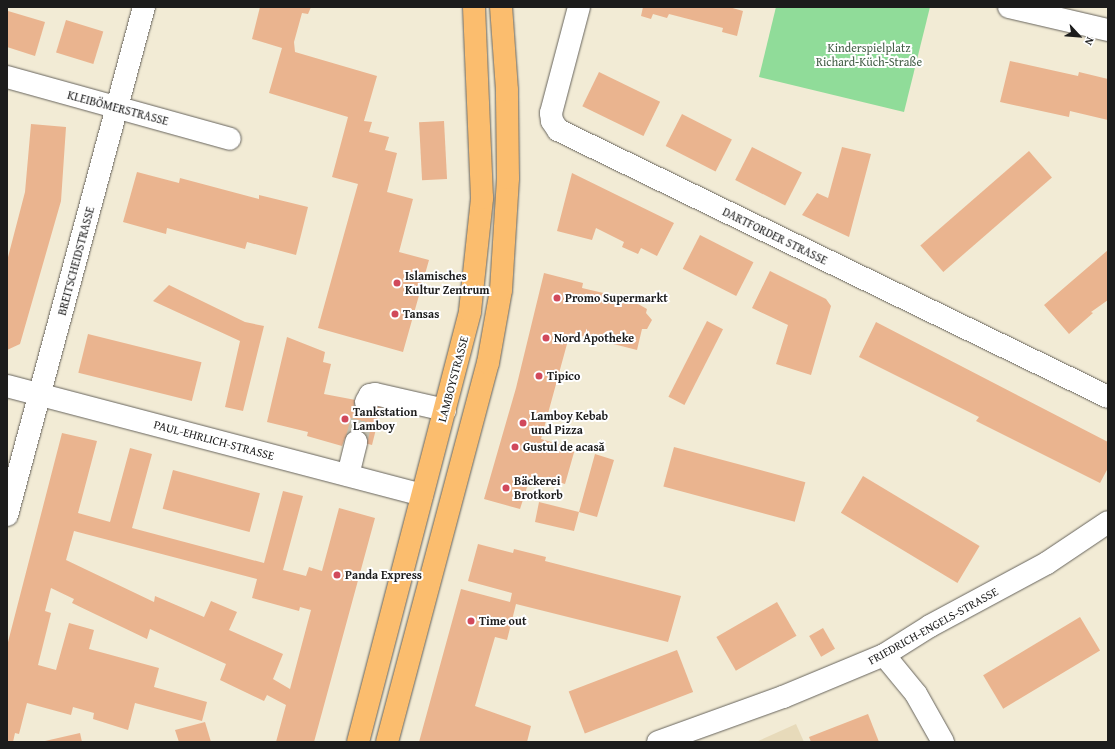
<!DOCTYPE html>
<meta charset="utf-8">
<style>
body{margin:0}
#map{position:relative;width:1115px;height:749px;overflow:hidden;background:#f2ebd5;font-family:"Gentium Book Plus",serif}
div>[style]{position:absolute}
.built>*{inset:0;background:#e7daba}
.green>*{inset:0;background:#90dc99}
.building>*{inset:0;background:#eab48f;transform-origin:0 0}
.minor-tunnel>*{height:22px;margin-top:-11px;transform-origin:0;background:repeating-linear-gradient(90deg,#c7c2b0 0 22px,transparent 0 33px)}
.roads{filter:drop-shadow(0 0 1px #67645d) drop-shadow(0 0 1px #67645d)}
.minor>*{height:22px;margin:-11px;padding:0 11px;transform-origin:11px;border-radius:11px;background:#fff}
.major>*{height:22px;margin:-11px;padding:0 11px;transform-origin:11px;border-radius:11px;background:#fbbd6e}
.dots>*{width:11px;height:11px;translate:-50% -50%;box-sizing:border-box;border:2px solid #fff;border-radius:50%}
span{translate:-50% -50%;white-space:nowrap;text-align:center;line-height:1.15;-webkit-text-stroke:4px #fff;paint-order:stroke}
.park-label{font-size:12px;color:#455f48}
.street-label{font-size:12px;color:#1c1c1c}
.poi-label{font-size:12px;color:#1c1c1c;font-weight:700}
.left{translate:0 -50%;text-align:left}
.frame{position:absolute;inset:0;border:8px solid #1c1c1c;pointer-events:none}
.north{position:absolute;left:1059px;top:16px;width:40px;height:40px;-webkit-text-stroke:3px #fff;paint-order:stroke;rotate:116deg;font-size:11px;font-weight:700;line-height:16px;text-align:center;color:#1c1c1c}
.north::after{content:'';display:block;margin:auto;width:14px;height:18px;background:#1c1c1c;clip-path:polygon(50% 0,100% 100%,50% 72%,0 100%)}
</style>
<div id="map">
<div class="built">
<i style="clip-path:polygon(796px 724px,804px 742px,756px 742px)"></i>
</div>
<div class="green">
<i style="clip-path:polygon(776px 7px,930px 7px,904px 112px,759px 77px)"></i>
</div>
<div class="building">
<i style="clip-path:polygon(260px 7px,311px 7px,308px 14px,302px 13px,294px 42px,295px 52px,377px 76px,364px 121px,372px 122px,369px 132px,389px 137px,385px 150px,397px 153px,387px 192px,413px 199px,399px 252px,429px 260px,403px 352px,318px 328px,358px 184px,332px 177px,348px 117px,269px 93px,282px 48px,252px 39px)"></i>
<i style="clip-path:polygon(643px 7px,729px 7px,743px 11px,737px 36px,722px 32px,723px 28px,669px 14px,667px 18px,653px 14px,651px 19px,641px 16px)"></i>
<i style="clip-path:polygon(8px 11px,45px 22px,35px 56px,7px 47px)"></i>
<i style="left:66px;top:20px;width:39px;height:34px;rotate:17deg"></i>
<i style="clip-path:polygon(1010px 61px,1078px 76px,1079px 72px,1108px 79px,1108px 120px,1070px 111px,1069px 117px,1000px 102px)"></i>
<i style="left:599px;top:72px;width:68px;height:38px;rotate:26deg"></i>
<i style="left:682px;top:114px;width:56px;height:36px;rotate:27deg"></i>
<i style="left:444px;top:121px;width:58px;height:25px;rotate:87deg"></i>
<i style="clip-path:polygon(31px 124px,66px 127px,61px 201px,20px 344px,7px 350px,7px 261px,25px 192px)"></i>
<i style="left:752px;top:147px;width:56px;height:37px;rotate:27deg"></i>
<i style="clip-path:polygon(842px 147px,871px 154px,849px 237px,802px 215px,817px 193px,828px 198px)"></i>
<i style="left:1029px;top:151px;width:35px;height:144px;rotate:49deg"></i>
<i style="clip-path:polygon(137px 172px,179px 183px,180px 178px,259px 199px,259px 195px,308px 207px,296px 255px,247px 242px,245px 249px,167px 228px,166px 234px,123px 222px)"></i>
<i style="clip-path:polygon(572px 173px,674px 223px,657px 256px,641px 248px,638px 254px,622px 247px,624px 242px,596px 228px,592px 240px,557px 231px)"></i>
<i style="left:700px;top:235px;width:60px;height:38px;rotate:27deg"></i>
<i style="clip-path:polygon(1108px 250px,1108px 300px,1091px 312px,1093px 313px,1069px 334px,1044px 305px)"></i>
<i style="clip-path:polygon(770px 271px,826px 299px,831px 306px,811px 375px,776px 364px,788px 325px,752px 308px)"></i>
<i style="clip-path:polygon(544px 273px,583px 283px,582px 288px,629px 299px,647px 309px,646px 313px,652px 320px,647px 329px,642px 329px,637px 350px,570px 333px,541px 439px,575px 449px,565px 484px,547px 479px,545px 485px,529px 481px,520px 509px,484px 499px,516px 388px)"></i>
<i style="clip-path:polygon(169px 285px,245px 322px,264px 326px,243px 411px,225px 407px,240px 341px,153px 301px)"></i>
<i style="left:707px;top:321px;width:18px;height:85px;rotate:27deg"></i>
<i style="clip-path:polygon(876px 322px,1108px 442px,1108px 468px,1100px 483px,976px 421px,979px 417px,859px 357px)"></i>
<i style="left:88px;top:334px;width:117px;height:40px;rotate:14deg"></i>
<i style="clip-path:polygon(287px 337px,325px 352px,323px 362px,331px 364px,324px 394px,382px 405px,372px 445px,345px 438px,342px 446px,307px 436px,308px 432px,267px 422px)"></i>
<i style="clip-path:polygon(evenodd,62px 433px,97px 441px,78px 513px,110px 522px,130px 448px,152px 454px,132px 528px,264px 563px,283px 491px,303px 496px,283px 570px,306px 576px,309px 567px,322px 571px,339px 508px,375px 518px,314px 742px,276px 742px,286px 705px,267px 695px,264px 701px,220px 680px,226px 664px,150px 629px,147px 639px,72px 603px,74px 599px,51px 588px,45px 611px,51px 613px,38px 665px,56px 670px,69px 623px,94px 630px,89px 649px,159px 668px,154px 687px,207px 702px,202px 721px,135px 703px,128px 730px,93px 719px,94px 713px,73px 707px,71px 715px,27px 703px,19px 734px,15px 733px,13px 742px,7px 742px,7px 646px,62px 433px,74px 531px,257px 579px,252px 598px,299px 611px,300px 607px,311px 610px,290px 689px,273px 679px,283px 654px,229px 630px,237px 612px,211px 601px,204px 617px,155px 596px,154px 602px,66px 560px,74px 531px)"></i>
<i style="left:674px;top:447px;width:136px;height:41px;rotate:15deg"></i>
<i style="clip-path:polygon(595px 454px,614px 460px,597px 517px,579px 512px,574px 531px,535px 522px,539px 502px,579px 512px)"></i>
<i style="left:173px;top:470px;width:90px;height:40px;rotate:15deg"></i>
<i style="left:863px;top:476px;width:136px;height:43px;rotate:31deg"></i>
<i style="clip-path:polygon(478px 544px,513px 553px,514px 549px,546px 557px,545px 561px,681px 596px,668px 642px,516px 604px,507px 640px,495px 637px,475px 706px,531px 726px,527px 742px,419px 742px,461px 589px,510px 602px,512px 593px,468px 581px)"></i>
<i style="left:777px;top:602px;width:39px;height:70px;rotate:60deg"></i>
<i style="left:1080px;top:617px;width:39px;height:113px;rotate:59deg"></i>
<i style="left:823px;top:628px;width:24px;height:16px;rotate:60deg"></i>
<i style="left:677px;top:650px;width:45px;height:116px;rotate:69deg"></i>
<i style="clip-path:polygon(868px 714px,879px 742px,811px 742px,809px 737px)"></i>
<i style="clip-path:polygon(205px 722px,211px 742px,179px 742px,175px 730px)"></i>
<i style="clip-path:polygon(80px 733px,82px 742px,45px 742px,45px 741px)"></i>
</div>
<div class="minor-tunnel">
<i style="left:356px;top:442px;width:41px;rotate:-76deg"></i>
</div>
<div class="roads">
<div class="minor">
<i style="left:579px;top:7px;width:110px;rotate:104.8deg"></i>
<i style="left:551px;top:113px;width:8px;rotate:83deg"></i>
<i style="left:552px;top:121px;width:11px;rotate:56deg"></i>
<i style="left:558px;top:130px;width:611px;rotate:25.89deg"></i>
<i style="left:1009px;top:7px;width:102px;rotate:13.1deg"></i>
<i style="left:7px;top:77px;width:231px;rotate:15.5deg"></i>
<i style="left:7px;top:386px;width:429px;rotate:14.7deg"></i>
<i style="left:366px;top:402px;width:8px;rotate:-60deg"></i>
<i style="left:370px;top:395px;width:5px;rotate:-11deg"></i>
<i style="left:375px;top:394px;width:72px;rotate:12.9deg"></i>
<i style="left:348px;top:475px;width:34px;rotate:-76deg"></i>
<i style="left:7px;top:515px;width:526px;rotate:-74.91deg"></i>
<i style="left:884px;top:655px;width:50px;rotate:50.6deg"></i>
<i style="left:916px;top:694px;width:55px;rotate:60.6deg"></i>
<i style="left:658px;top:742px;width:133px;rotate:-19.8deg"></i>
<i style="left:783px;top:697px;width:109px;rotate:-22.6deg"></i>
<i style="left:884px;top:655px;width:54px;rotate:-32.2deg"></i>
<i style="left:930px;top:626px;width:133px;rotate:-28.3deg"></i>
<i style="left:1047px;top:563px;width:73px;rotate:-33.9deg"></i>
</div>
<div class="major">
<i style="left:358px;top:742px;width:445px;rotate:-75.4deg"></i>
<i style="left:470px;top:311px;width:114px;rotate:-83.9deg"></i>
<i style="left:482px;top:198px;width:191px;rotate:-92.4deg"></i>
<i style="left:387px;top:742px;width:392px;rotate:-75.1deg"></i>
<i style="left:488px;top:363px;width:74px;rotate:-79.9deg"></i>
<i style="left:501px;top:290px;width:112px;rotate:-86.4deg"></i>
<i style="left:508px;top:178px;width:88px;rotate:-90.7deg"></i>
<i style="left:507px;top:90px;width:83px;rotate:-94.1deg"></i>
</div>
</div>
<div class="dots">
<i style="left:397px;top:283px;background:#d1495b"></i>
<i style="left:557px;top:298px;background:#d1495b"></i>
<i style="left:395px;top:314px;background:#d1495b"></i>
<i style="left:546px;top:338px;background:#d1495b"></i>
<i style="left:539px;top:376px;background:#d1495b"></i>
<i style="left:345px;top:419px;background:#d1495b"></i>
<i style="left:523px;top:423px;background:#d1495b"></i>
<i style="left:515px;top:447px;background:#d1495b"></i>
<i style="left:506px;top:488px;background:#d1495b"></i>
<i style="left:337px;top:575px;background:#d1495b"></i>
<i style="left:471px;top:621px;background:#d1495b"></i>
</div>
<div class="park-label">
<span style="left:869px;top:55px">Kinderspielplatz<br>Richard-Küch-Straße</span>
</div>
<div class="street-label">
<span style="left:118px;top:108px;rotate:15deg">KLEIBÖMERSTRASSE</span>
<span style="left:775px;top:236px;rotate:26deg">DARTFORDER STRASSE</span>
<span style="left:76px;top:261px;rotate:-75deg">BREITSCHEIDSTRASSE</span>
<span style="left:453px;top:379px;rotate:-75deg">LAMBOYSTRASSE</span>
<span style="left:214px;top:440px;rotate:15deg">PAUL-EHRLICH-STRASSE</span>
<span style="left:933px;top:626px;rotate:-29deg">FRIEDRICH-ENGELS-STRASSE</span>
</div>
<div class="poi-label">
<span class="left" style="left:405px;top:283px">Islamisches<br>Kultur Zentrum</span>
<span class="left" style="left:565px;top:298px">Promo Supermarkt</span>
<span class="left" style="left:403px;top:314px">Tansas</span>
<span class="left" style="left:554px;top:338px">Nord Apotheke</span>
<span class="left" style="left:547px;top:376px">Tipico</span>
<span class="left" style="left:353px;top:419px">Tankstation<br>Lamboy</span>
<span class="left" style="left:531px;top:423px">Lamboy Kebab<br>und Pizza</span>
<span class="left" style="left:523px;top:447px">Gustul de acasă</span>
<span class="left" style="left:514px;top:488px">Bäckerei<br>Brotkorb</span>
<span class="left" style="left:345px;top:575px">Panda Express</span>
<span class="left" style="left:479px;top:621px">Time out</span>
</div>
<div class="frame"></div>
<div class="north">N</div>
</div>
